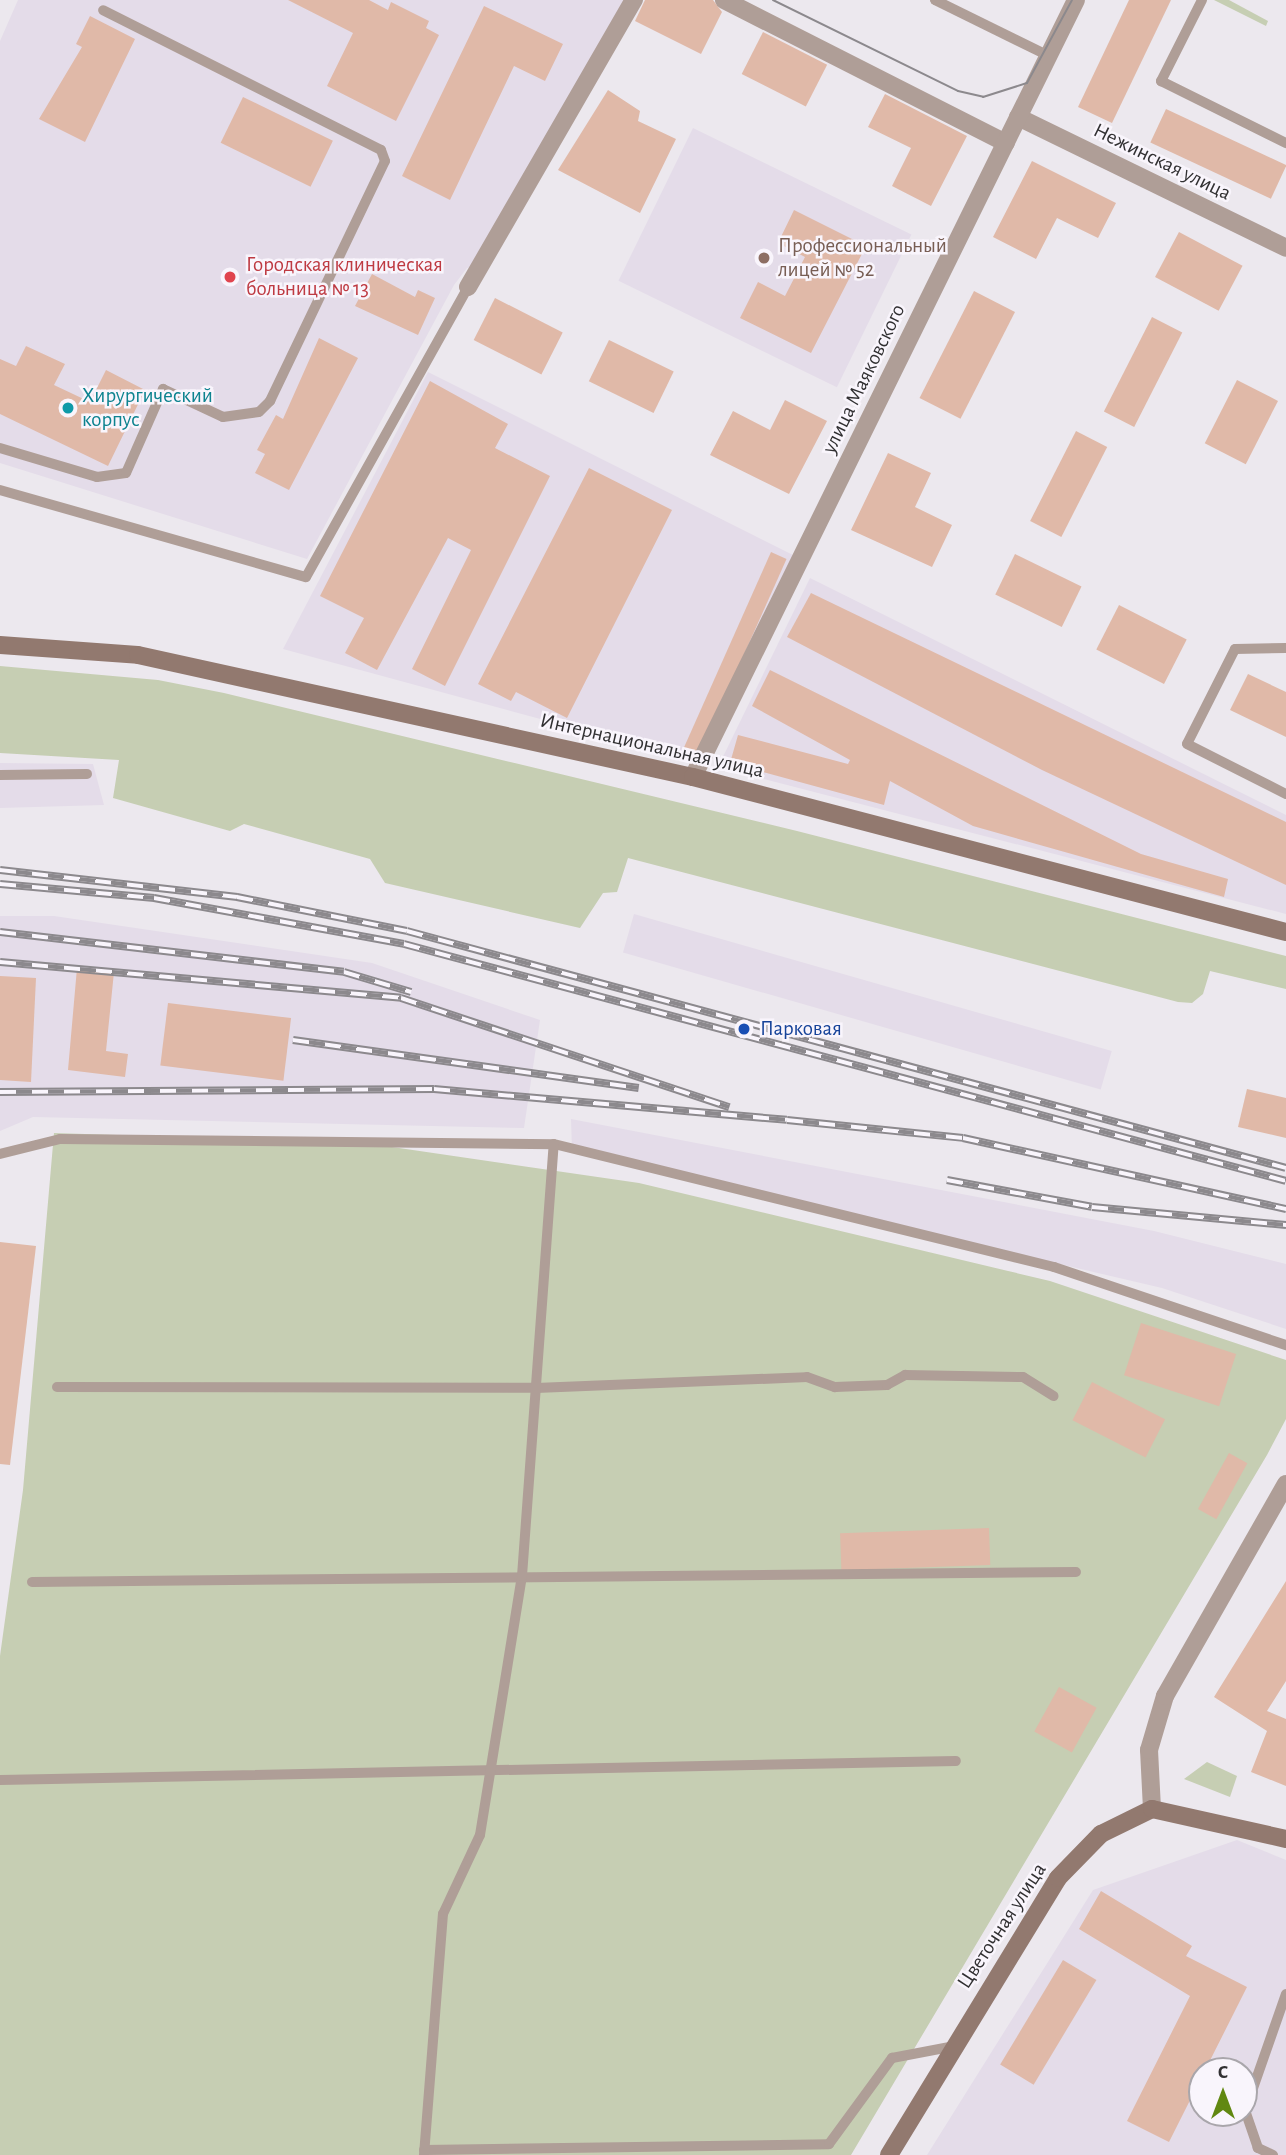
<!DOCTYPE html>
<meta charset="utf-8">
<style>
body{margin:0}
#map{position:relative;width:1286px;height:2155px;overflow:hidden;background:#ece8ee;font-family:"Alegreya Sans",sans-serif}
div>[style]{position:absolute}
.built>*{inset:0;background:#e4dce9;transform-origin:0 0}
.green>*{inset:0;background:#c6ceb3}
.building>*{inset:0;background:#e0b9a8;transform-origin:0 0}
.lane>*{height:10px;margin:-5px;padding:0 5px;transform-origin:5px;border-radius:5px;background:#af9e97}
.street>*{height:18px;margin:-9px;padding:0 9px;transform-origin:9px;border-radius:9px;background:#af9e97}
.secondary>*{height:18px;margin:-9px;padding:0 9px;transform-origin:9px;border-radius:9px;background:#92796f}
.tram>*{height:2px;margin:-1px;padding:0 1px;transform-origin:1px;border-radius:1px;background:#8c898d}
.rail>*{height:8px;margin-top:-4px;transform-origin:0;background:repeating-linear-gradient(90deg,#f9f5fc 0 16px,#8c898d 0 32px);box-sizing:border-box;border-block:2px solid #8c898d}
.dots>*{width:19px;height:19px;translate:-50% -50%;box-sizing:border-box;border:4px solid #f9f5fc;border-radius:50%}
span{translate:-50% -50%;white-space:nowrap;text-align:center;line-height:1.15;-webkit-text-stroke:5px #f9f5fc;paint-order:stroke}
.street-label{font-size:21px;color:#313032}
.education-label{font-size:21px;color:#785e54}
.left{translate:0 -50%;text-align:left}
.health-label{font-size:21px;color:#be3a42}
.culture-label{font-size:21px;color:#0d838f}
.transit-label{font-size:21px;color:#164399}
.north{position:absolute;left:1188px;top:2057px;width:70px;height:70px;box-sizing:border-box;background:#f9f5fc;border:2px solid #a9a6ab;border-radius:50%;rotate:0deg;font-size:19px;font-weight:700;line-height:28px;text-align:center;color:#313032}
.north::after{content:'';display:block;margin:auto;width:24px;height:32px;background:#618811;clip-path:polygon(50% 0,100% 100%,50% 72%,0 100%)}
</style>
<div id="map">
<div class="built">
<i style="clip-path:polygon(18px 0,631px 0,489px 265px,467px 268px,454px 285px,307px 559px,0 463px,0 41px)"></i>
<i style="left:693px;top:128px;width:243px;height:170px;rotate:26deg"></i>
<i style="clip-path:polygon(428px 372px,797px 557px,695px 761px,283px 649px)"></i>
<i style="clip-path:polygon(810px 578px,1286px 815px,1286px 914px,718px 767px)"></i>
<i style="clip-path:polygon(0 763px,93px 764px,104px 805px,0 808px)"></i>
<i style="left:634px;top:914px;width:497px;height:40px;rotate:16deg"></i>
<i style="clip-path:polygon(0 916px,54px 916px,372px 963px,540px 1020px,524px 1128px,33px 1117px,0 1131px)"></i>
<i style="clip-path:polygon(571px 1119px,1154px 1231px,1286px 1264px,1286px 1329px,1162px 1288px,572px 1150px)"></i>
<i style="clip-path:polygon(evenodd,1237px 1840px,1286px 1860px,1286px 2155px,927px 2155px,1093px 1890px,1237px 1840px,1202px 2071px,1244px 2071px,1244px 2113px,1202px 2113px,1202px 2071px)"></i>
</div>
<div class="green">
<i style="clip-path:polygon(1214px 0,1229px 0,1268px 21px,1266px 26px)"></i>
<i style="clip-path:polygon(0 666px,158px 680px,224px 693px,797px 831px,1286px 956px,1286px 989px,1210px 971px,1203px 994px,1192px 1003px,1178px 1002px,628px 858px,617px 892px,603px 893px,580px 928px,385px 883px,370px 859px,244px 824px,230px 831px,113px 798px,119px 760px,0 753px)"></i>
<i style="clip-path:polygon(54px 1133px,365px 1143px,639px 1183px,1050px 1281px,1286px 1360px,1286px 1419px,1267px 1455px,851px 2155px,0 2155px,0 1656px,23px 1490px)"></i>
<i style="clip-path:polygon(1207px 1762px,1237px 1776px,1230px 1797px,1184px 1779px)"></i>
</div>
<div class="building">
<i style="clip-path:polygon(288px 0,369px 0,388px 10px,391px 2px,429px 21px,426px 28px,439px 35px,396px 121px,327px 86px,353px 33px)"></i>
<i style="clip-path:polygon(645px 0,713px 0,722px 12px,701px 54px,635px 21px)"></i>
<i style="clip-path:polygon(1129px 0,1171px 0,1112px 123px,1078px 107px)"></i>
<i style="clip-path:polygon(484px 6px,563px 44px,545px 81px,514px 66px,450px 200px,402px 176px)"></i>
<i style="clip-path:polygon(90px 16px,135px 39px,85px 142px,39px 119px,82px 47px,76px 44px)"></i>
<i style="left:763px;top:32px;width:72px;height:47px;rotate:27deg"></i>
<i style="clip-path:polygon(608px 90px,640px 111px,638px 121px,676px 139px,640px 213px,558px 170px)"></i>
<i style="clip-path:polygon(885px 94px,967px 136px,931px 206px,892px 186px,911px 148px,868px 127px)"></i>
<i style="left:243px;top:97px;width:100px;height:51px;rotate:26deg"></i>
<i style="left:1166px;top:109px;width:133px;height:37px;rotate:25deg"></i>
<i style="clip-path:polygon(1032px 161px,1116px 203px,1098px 238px,1057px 218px,1036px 259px,993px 237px)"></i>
<i style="clip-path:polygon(794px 210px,866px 246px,811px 353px,740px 318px,758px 282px,785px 296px,805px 257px,778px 243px)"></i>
<i style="left:1179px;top:232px;width:72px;height:51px;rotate:28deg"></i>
<i style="clip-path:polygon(372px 274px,415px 297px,418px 290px,435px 298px,418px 335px,355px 306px)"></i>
<i style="left:974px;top:291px;width:46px;height:120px;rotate:27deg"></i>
<i style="left:495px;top:298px;width:76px;height:47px;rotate:27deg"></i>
<i style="left:1152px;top:317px;width:34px;height:106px;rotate:27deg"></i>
<i style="clip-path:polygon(319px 338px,358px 358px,289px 490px,255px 473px,265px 454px,257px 450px,276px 415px,283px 419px)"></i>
<i style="left:609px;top:340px;width:72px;height:46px;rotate:26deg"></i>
<i style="clip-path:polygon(26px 346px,65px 364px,54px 385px,90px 402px,106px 370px,145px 390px,108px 466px,0 414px,0 359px,16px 366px)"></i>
<i style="left:1237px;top:380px;width:46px;height:71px;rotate:27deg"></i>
<i style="clip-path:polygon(430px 381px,508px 424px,495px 448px,550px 476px,445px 686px,412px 669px,471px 550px,448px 538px,377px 670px,345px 653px,364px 618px,320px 596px)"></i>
<i style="clip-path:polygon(785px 400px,827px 421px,789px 494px,710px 455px,733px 411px,770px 430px)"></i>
<i style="left:1076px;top:431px;width:35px;height:101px;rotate:27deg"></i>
<i style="clip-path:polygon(888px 453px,931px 473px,915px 507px,952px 525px,932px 567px,851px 530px)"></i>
<i style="clip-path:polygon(589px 468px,672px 510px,567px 718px,516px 692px,511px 701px,478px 684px)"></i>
<i style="left:771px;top:552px;width:17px;height:214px;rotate:24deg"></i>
<i style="left:1015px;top:554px;width:74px;height:45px;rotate:26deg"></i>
<i style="clip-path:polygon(811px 593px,1286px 822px,1286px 885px,1042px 770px,787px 637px)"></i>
<i style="left:1119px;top:605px;width:76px;height:50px;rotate:27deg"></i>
<i style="clip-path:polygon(770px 670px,1141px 854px,1228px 879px,1224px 897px,973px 826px,890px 781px,884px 805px,730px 763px,738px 735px,848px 764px,850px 760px,752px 706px)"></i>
<i style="clip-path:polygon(1248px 674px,1286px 692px,1286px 737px,1230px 710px)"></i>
<i style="clip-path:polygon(77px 968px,114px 972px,106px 1051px,128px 1054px,125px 1077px,68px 1070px)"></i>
<i style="clip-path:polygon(0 976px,36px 978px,31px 1082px,0 1080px)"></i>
<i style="left:168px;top:1003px;width:124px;height:63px;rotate:7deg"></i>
<i style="clip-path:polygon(1247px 1089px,1286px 1098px,1286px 1138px,1238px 1127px)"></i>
<i style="clip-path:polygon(0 1242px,36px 1246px,10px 1465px,0 1464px)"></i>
<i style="left:1141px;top:1323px;width:100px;height:55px;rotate:18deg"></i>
<i style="left:1092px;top:1382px;width:82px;height:43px;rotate:27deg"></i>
<i style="left:1229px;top:1453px;width:21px;height:64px;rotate:29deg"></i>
<i style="left:989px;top:1528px;width:37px;height:149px;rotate:88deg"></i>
<i style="clip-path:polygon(1286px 1581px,1286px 1681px,1267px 1711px,1286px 1719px,1286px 1786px,1251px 1772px,1267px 1731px,1214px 1697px)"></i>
<i style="left:1059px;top:1687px;width:43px;height:51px;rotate:29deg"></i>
<i style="clip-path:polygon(1101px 1891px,1192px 1946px,1186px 1956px,1247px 1987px,1169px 2142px,1127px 2121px,1190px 1996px,1079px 1929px)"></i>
<i style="left:1063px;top:1960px;width:39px;height:122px;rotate:31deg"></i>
</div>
<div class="lane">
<i style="left:935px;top:0;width:127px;rotate:26.2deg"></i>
<i style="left:1202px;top:0;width:91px;rotate:116.8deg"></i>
<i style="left:1161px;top:81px;width:140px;rotate:26.4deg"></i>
<i style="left:0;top:448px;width:101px;rotate:16.6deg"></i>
<i style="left:97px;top:477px;width:29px;rotate:-8deg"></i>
<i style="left:126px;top:473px;width:92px;rotate:-66.2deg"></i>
<i style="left:163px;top:389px;width:66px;rotate:25deg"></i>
<i style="left:223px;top:417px;width:36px;rotate:-8deg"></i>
<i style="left:259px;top:412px;width:16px;rotate:-45deg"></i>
<i style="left:270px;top:401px;width:266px;rotate:-64.4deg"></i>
<i style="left:385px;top:161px;width:12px;rotate:-110deg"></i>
<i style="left:381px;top:150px;width:311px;rotate:-153.3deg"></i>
<i style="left:0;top:490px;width:318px;rotate:15.9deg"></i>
<i style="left:306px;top:577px;width:332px;rotate:-60.8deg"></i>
<i style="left:1286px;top:648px;width:51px;rotate:178.9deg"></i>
<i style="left:1235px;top:649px;width:106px;rotate:116.8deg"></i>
<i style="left:1187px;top:744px;width:111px;rotate:26.8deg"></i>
<i style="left:0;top:775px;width:87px;rotate:-0.7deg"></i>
<i style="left:0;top:1154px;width:62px;rotate:-14deg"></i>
<i style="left:60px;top:1139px;width:494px;rotate:0.6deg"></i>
<i style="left:554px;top:1144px;width:515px;rotate:13.82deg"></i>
<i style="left:1054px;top:1267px;width:245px;rotate:18.6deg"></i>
<i style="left:57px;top:1387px;width:479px;rotate:0.1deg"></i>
<i style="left:536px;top:1388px;width:271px;rotate:-2.3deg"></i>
<i style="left:807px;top:1377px;width:30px;rotate:20deg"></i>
<i style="left:835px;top:1387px;width:52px;rotate:-2.2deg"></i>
<i style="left:887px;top:1385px;width:21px;rotate:-29deg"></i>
<i style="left:905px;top:1375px;width:118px;rotate:1deg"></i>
<i style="left:1023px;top:1377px;width:36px;rotate:32deg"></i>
<i style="left:32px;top:1582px;width:1044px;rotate:-0.55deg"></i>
<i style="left:0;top:1780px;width:956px;rotate:-1.14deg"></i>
<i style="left:424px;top:2150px;width:405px;rotate:-0.8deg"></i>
<i style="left:829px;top:2144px;width:107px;rotate:-53.8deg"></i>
<i style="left:892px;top:2058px;width:64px;rotate:-10.8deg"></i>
<i style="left:424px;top:2155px;width:242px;rotate:-85.5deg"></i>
<i style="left:443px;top:1914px;width:87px;rotate:-64.9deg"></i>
<i style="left:480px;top:1835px;width:262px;rotate:-80.8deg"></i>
<i style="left:522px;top:1576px;width:433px;rotate:-85.8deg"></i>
<i style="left:1273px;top:2155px;width:17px;rotate:-155deg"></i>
<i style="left:1258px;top:2148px;width:39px;rotate:-109deg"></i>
<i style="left:1245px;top:2111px;width:124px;rotate:-70.7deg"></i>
</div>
<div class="street">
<i style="left:724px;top:0;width:316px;rotate:26.9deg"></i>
<i style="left:1018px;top:117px;width:298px;rotate:26deg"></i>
<i style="left:468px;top:287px;width:332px;rotate:-60deg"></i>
<i style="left:693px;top:777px;width:866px;rotate:-63.76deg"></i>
<i style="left:1152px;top:1809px;width:59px;rotate:-92.9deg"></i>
<i style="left:1149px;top:1750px;width:56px;rotate:-73.5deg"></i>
<i style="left:1165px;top:1696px;width:244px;rotate:-60.3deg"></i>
</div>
<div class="secondary">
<i style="left:0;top:645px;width:138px;rotate:4.1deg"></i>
<i style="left:138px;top:655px;width:568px;rotate:12.4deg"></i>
<i style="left:693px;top:777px;width:613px;rotate:14.65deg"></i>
<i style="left:889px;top:2155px;width:324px;rotate:-58.6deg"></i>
<i style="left:1058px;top:1878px;width:62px;rotate:-45.7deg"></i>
<i style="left:1101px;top:1834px;width:57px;rotate:-26.1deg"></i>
<i style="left:1152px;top:1809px;width:137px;rotate:12.6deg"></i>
</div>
<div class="tram">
<i style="left:773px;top:0;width:206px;rotate:26.2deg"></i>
<i style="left:958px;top:91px;width:26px;rotate:13deg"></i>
<i style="left:983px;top:97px;width:46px;rotate:-17.7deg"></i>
<i style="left:1027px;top:83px;width:94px;rotate:-61.5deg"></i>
</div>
<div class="rail">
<i style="left:0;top:870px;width:239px;rotate:6.5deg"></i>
<i style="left:237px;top:897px;width:173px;rotate:11.3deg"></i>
<i style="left:407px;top:931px;width:910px;rotate:15.09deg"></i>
<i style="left:0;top:884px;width:155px;rotate:5.2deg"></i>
<i style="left:154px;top:898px;width:254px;rotate:10.4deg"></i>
<i style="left:404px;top:944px;width:913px;rotate:15.04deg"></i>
<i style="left:0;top:932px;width:346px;rotate:6.6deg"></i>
<i style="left:344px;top:972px;width:70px;rotate:16.6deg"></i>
<i style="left:0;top:962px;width:403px;rotate:5.1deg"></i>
<i style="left:401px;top:998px;width:346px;rotate:18.4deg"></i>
<i style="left:293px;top:1040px;width:349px;rotate:7.9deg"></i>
<i style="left:0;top:1092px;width:434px;rotate:-0.4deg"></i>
<i style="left:434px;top:1089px;width:354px;rotate:5deg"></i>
<i style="left:787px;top:1120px;width:177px;rotate:5.8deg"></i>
<i style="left:963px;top:1138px;width:331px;rotate:12.4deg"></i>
<i style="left:947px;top:1180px;width:147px;rotate:10.5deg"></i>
<i style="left:1092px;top:1207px;width:195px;rotate:5.3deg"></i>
</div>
<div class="dots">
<i style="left:764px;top:258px;background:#8d6e63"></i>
<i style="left:230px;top:277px;background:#e0444e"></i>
<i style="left:68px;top:408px;background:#0f9aa8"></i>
<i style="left:744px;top:1029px;background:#1a4fb4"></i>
</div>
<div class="street-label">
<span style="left:1162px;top:162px;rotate:26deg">Нежинская улица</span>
<span style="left:864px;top:379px;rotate:-64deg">улица Маяковского</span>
<span style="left:652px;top:746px;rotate:13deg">Интернациональная улица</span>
<span style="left:1002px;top:1926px;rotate:-57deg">Цветочная улица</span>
</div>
<div class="education-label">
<span class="left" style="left:778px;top:258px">Профессиональный<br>лицей № 52</span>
</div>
<div class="health-label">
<span class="left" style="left:246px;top:277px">Городская клиническая<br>больница № 13</span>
</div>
<div class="culture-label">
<span class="left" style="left:82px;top:408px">Хирургический<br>корпус</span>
</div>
<div class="transit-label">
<span class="left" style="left:760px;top:1029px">Парковая</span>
</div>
<div class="north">С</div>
</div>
